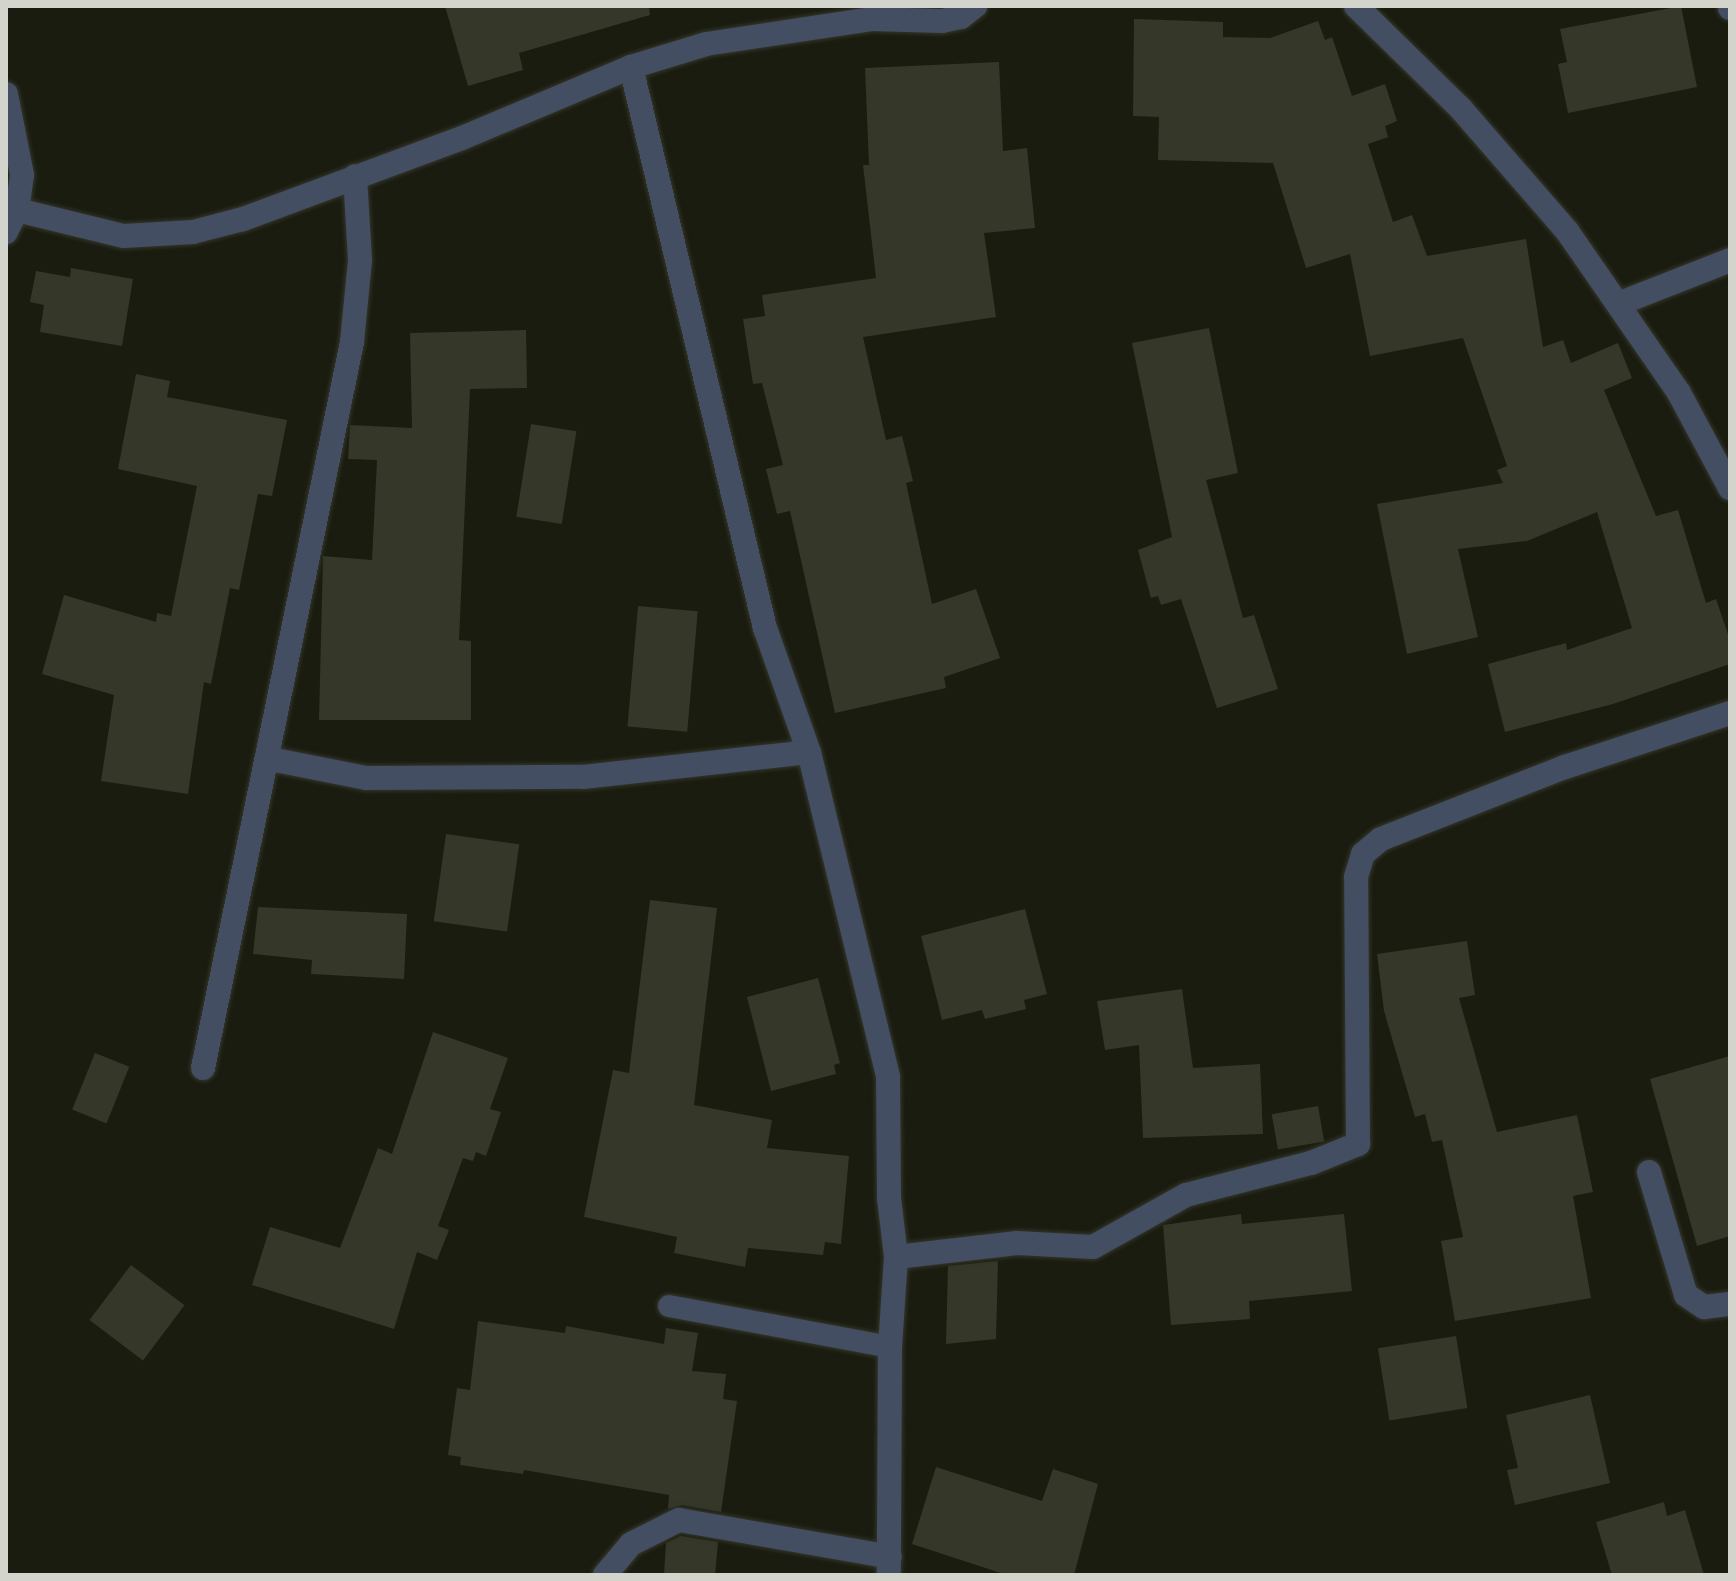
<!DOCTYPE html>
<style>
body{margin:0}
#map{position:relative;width:1736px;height:1581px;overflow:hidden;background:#1a1c10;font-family:"Exo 2",sans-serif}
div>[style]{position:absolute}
.building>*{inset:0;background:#353729;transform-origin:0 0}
.roads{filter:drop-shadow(0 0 2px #34362a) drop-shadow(0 0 2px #34362a)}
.lane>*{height:22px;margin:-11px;padding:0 11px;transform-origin:11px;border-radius:11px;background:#434e62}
.street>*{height:24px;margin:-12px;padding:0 12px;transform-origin:12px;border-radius:12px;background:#434e62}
span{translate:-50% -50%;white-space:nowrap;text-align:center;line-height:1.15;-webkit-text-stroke:8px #111307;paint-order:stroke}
.frame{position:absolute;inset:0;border:8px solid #d3d4cc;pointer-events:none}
</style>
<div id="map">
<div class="building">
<i style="clip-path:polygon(445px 6px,649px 6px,650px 15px,519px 53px,523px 70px,468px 86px)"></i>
<i style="clip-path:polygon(1681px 6px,1697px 87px,1568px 113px,1558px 64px,1567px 62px,1560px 29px)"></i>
<i style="clip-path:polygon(1134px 19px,1223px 22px,1223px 37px,1270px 38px,1318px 21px,1325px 40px,1332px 37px,1352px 96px,1385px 84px,1397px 121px,1385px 126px,1388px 137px,1368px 144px,1393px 222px,1412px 215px,1427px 256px,1526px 239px,1543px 347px,1563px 340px,1571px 363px,1618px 343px,1632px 378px,1604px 390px,1656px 516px,1678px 510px,1706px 603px,1716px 599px,1730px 640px,1730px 664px,1613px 704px,1505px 732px,1488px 664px,1566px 643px,1567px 650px,1632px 628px,1597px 512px,1527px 541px,1458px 549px,1478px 637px,1407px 654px,1377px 504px,1503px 483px,1497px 470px,1507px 466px,1463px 338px,1370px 356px,1350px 254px,1306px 268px,1273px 163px,1158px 160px,1159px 117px,1133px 116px)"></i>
<i style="clip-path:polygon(999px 62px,1003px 151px,1027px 148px,1035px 228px,984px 233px,996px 317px,863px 337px,886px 440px,902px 436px,913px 481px,906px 483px,932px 604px,976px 589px,1000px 658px,944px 677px,946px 688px,835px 713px,790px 511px,777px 514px,766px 469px,783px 465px,762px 383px,753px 384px,743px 319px,765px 316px,762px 295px,876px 278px,863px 165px,869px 165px,865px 68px)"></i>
<i style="clip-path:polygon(71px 268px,133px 279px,122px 346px,40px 332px,44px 305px,30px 302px,36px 271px,70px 277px)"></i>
<i style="clip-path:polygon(1209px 328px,1238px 473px,1206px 480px,1243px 618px,1254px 615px,1278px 689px,1217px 708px,1181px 599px,1161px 605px,1158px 596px,1151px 598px,1138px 550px,1172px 537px,1132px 343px)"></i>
<i style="clip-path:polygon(526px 330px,527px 388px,470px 389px,459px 640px,471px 641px,471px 720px,319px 720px,323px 556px,372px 560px,377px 460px,348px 459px,350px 425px,412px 428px,410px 333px)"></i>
<i style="clip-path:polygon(136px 374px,170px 381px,167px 397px,287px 420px,272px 496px,258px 494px,239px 590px,230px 588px,211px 684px,204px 682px,188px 794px,101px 781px,114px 695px,42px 674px,64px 595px,156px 622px,157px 613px,171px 616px,197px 486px,118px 469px)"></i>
<i style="left:531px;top:424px;width:46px;height:94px;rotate:9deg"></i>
<i style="left:638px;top:606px;width:60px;height:121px;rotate:5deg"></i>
<i style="left:446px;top:834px;width:74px;height:88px;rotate:8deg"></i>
<i style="clip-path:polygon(650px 900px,717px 908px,694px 1105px,772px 1120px,767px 1148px,849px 1156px,841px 1244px,825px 1242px,823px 1255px,748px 1248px,745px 1267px,674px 1253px,677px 1237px,584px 1217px,613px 1070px,629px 1073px)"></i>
<i style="clip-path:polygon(258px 907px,407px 914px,404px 979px,311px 974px,312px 960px,253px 954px)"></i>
<i style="clip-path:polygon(1025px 909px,1047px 994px,1024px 1000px,1026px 1009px,985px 1019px,982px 1010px,942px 1020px,921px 936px)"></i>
<i style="clip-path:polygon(1467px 941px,1475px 995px,1459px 998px,1497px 1132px,1577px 1115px,1593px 1192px,1573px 1196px,1591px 1298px,1455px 1321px,1441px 1241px,1463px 1237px,1442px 1140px,1432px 1142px,1425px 1114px,1415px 1117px,1384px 1011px,1377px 954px)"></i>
<i style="clip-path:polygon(818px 978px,840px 1063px,834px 1065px,836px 1074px,771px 1091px,747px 997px)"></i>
<i style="clip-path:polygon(1182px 989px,1193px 1068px,1260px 1064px,1263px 1134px,1143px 1138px,1139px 1045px,1105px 1050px,1097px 1001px)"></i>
<i style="clip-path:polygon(433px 1032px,508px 1058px,490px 1109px,501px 1112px,486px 1156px,476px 1152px,473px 1161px,463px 1158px,438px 1226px,449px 1230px,437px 1260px,417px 1252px,394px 1329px,252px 1285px,270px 1227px,340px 1248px,378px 1148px,392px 1154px)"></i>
<i style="left:95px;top:1053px;width:37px;height:61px;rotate:22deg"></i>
<i style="clip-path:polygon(1730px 1056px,1730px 1236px,1697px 1246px,1650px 1079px)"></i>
<i style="left:1318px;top:1106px;width:36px;height:47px;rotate:80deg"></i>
<i style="clip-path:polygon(1241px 1214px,1242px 1224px,1344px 1214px,1352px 1291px,1249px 1301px,1250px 1319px,1171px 1325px,1163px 1225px)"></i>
<i style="clip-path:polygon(998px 1261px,996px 1339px,946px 1344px,948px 1266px)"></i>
<i style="left:131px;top:1265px;width:67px;height:69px;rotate:37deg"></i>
<i style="clip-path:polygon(478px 1321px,565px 1333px,566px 1326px,664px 1344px,666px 1328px,698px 1333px,692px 1371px,726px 1374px,723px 1399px,737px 1401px,721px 1512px,682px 1505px,668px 1509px,669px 1495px,524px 1470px,523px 1474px,460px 1465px,461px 1457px,448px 1455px,457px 1388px,470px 1390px)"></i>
<i style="left:1456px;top:1336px;width:73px;height:79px;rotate:81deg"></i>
<i style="clip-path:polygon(1590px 1395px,1610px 1483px,1515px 1505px,1507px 1470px,1518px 1468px,1506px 1415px)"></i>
<i style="clip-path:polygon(936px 1467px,1042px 1501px,1053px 1469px,1098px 1484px,1074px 1575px,1007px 1575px,912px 1544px)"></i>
<i style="clip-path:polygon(1664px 1502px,1667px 1516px,1685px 1510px,1704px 1575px,1612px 1575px,1596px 1522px)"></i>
<i style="clip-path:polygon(681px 1536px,718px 1542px,715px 1575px,664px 1575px,666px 1543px)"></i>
</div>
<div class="roads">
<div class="lane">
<i style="left:669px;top:1306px;width:225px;rotate:10.5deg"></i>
</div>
<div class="street">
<i style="left:1356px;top:6px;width:147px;rotate:44.4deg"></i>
<i style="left:1461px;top:109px;width:162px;rotate:49deg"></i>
<i style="left:1567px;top:231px;width:197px;rotate:55.3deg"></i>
<i style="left:1679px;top:393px;width:108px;rotate:61.8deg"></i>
<i style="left:1730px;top:6px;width:2px;rotate:90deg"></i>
<i style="left:631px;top:67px;width:577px;rotate:76.57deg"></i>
<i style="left:765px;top:628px;width:132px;rotate:70.5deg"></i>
<i style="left:809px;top:752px;width:334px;rotate:76.3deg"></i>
<i style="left:888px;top:1077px;width:121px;rotate:89.5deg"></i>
<i style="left:889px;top:1198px;width:59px;rotate:83.2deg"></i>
<i style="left:896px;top:1257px;width:90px;rotate:93.8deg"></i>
<i style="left:890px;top:1347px;width:228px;rotate:90.3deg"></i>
<i style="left:6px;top:94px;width:83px;rotate:78.8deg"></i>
<i style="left:22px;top:175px;width:35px;rotate:98deg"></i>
<i style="left:17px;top:210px;width:25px;rotate:117deg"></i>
<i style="left:17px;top:210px;width:110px;rotate:13.7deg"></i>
<i style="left:124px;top:236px;width:69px;rotate:-3.3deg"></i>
<i style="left:193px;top:232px;width:52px;rotate:-14.6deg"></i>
<i style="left:243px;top:219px;width:233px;rotate:-20.3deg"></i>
<i style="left:462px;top:138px;width:183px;rotate:-22.8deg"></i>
<i style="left:631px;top:67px;width:78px;rotate:-17deg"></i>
<i style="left:706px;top:44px;width:167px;rotate:-8.6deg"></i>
<i style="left:871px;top:19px;width:71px;rotate:1.6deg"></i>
<i style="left:942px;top:21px;width:19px;rotate:-12deg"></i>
<i style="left:961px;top:17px;width:18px;rotate:-38deg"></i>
<i style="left:1618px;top:304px;width:120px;rotate:-21.4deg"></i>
<i style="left:270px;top:759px;width:98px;rotate:11.2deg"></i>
<i style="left:366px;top:778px;width:217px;rotate:-0.3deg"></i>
<i style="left:583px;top:777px;width:227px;rotate:-6.3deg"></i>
<i style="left:203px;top:1068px;width:741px;rotate:-78.4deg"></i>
<i style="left:352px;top:342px;width:82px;rotate:-84.4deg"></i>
<i style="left:360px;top:260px;width:84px;rotate:-93.4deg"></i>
<i style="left:1649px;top:1172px;width:128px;rotate:73.3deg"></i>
<i style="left:1686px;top:1295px;width:22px;rotate:34deg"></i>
<i style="left:1704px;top:1307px;width:26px;rotate:-7deg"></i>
<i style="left:896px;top:1257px;width:122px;rotate:-6.6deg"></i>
<i style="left:1017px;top:1243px;width:76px;rotate:3deg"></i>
<i style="left:1093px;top:1247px;width:107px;rotate:-29.2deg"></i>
<i style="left:1186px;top:1195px;width:129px;rotate:-14.4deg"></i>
<i style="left:1311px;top:1163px;width:51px;rotate:-22deg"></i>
<i style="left:1358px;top:1144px;width:267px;rotate:-90.4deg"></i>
<i style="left:1356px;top:877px;width:24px;rotate:-73deg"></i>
<i style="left:1363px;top:854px;width:23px;rotate:-40deg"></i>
<i style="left:1381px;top:839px;width:198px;rotate:-21.4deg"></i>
<i style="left:1565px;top:767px;width:174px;rotate:-18.1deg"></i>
<i style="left:605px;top:1575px;width:40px;rotate:-50deg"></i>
<i style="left:631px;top:1544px;width:54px;rotate:-26.6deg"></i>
<i style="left:679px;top:1520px;width:214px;rotate:9.9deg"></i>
</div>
</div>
<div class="frame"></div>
</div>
